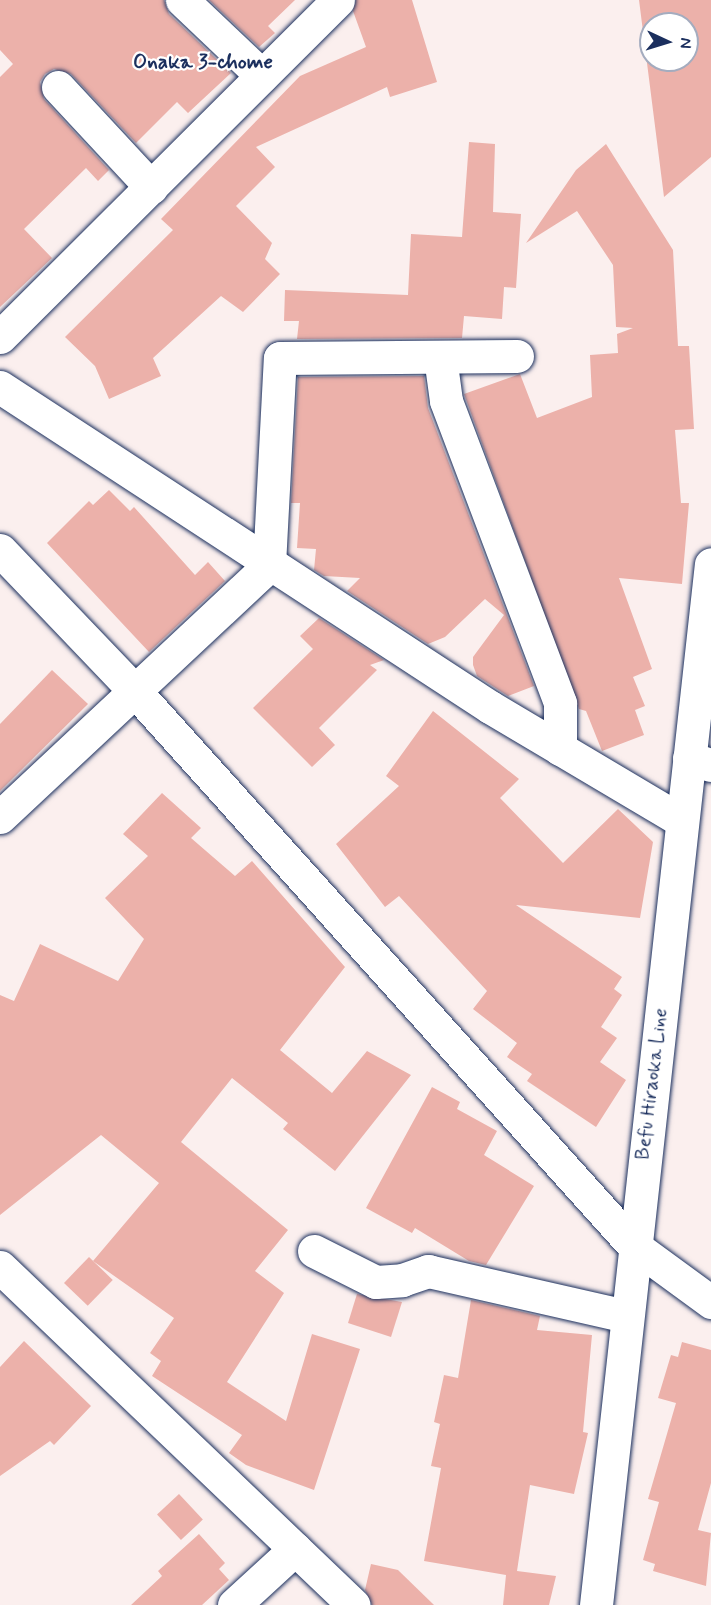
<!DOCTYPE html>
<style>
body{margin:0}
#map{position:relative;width:711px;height:1605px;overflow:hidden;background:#fbefee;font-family:Mynerve,sans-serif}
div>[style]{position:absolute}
.building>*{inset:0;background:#ecb1aa;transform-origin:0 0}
.roads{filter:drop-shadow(0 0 2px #1b2f5e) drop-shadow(0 0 2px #1b2f5e)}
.minor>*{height:33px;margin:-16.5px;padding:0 16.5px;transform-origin:16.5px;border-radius:16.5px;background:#fff}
.tertiary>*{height:33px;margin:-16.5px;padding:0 16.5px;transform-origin:16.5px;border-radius:16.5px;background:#fff}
.secondary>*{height:33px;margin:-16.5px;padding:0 16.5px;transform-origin:16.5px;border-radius:16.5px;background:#fff}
span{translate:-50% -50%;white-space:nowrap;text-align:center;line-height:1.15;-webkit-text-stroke:4.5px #fff;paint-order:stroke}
.street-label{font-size:20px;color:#1b2f5e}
.neighbourhood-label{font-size:21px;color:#1b2f5e;font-weight:700}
.north{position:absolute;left:639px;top:12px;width:60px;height:60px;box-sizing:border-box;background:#fff;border:2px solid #a4acbf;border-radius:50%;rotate:94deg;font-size:16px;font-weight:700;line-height:24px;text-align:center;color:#1b2f5e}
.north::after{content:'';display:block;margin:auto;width:21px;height:27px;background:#1b2f5e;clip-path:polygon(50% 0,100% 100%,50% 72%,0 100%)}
</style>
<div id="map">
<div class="building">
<i style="clip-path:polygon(0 0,164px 0,169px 14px,231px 73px,188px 113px,177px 102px,136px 143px,71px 74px,54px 69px,45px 74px,40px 82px,44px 99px,109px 170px,98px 181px,86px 168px,24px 229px,52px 258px,0 307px,0 77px,13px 64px,0 50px)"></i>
<i style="clip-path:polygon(209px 0,295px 0,268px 26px,275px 33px,259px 47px)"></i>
<i style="clip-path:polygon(356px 0,412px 0,437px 82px,390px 97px,387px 87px,256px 147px,275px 167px,236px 206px,272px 243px,265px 259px,280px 274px,243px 312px,221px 296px,153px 358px,161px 376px,109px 399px,95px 366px,65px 337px,173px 230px,161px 219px,300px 76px,366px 47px,353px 11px)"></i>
<i style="clip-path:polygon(evenodd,639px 0,711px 0,711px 157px,664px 197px,639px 0,651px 24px,687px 24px,687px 60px,651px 60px,651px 24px)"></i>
<i style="clip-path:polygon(469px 142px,495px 144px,493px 212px,521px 214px,516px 288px,504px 287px,502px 319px,464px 316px,462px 338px,297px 339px,299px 321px,284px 321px,285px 290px,408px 295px,411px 234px,462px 237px)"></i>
<i style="clip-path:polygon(606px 144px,673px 250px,678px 346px,689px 346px,694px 429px,675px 430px,681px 503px,689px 503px,682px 584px,619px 578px,652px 669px,633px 677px,645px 706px,635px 710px,644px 735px,602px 751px,586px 711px,579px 709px,464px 394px,520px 374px,537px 418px,592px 397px,590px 355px,618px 353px,617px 334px,633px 328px,616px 327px,613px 265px,577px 211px,526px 243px,576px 170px)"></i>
<i style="clip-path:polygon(424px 376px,428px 408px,534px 686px,508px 696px,477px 676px,473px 665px,473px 657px,504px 615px,485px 599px,445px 637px,428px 644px,347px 591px,360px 578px,324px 576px,314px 570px,316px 549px,297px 548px,300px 503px,291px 503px,298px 377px)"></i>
<i style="clip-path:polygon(109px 490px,130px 511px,134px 507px,195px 575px,208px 562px,225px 581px,149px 652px,47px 543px,89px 501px,93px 505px)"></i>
<i style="clip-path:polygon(319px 618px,384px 660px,370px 665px,377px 670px,319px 728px,335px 745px,312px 767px,253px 708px,313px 649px,300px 636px)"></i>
<i style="clip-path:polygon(52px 670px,88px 704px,0 791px,0 724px)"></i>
<i style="clip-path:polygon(433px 711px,519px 779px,500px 798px,563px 863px,618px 809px,653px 842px,640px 918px,516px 905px,622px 977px,614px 989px,622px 995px,601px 1027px,617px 1038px,600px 1062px,626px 1080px,596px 1127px,527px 1081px,532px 1074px,507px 1057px,517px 1043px,473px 1009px,487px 991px,399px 896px,385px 907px,336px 844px,399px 786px,386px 776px)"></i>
<i style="clip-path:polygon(162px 793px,201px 828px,191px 838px,235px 876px,252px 861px,345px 967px,280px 1050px,332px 1093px,367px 1051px,411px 1075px,335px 1171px,283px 1129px,288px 1123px,232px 1078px,181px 1142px,288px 1230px,255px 1271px,284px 1293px,227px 1382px,286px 1421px,312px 1334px,360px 1349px,314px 1490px,246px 1465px,229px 1453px,242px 1435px,152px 1376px,161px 1361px,150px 1353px,174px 1318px,93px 1261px,159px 1183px,101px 1135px,0 1215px,0 995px,14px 1001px,40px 944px,118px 981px,144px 939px,105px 898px,148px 856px,123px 834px)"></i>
<i style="clip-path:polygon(432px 1087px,460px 1102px,457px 1109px,497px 1131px,484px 1155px,534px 1186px,486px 1265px,469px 1261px,415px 1228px,412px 1233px,366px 1208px)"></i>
<i style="left:89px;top:1257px;width:33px;height:36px;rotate:44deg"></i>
<i style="clip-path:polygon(357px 1294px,402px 1302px,391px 1337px,348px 1323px)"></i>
<i style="clip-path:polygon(471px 1300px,540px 1316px,537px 1330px,592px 1335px,583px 1432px,588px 1433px,574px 1494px,530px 1485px,517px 1571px,556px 1576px,549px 1605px,503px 1605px,506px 1575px,424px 1561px,441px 1468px,431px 1466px,440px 1424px,434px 1422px,444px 1375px,458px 1378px)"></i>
<i style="clip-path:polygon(24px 1341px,91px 1406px,54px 1445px,50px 1441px,0 1476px,0 1367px)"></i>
<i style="clip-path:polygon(682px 1342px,711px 1350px,711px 1483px,698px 1530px,711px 1533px,706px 1586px,653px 1571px,655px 1564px,643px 1560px,659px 1502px,648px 1499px,676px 1403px,658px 1398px,671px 1355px,678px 1357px)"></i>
<i style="left:179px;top:1494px;width:35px;height:30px;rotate:47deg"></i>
<i style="clip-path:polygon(199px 1534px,225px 1563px,219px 1569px,229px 1580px,202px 1605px,131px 1605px,162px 1576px,158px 1571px)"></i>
<i style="clip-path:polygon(371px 1564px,398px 1570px,434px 1605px,372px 1605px,365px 1590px)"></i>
</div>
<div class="roads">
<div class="minor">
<i style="left:182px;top:0;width:110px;rotate:43.5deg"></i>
<i style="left:58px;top:87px;width:137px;rotate:47.1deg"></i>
<i style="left:0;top:337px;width:477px;rotate:-44.9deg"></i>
<i style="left:440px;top:357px;width:44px;rotate:82.2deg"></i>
<i style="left:446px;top:401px;width:323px;rotate:69.3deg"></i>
<i style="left:560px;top:703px;width:46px;rotate:90deg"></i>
<i style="left:0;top:387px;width:585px;rotate:33.15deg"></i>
<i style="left:490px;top:707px;width:223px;rotate:30.7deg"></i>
<i style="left:689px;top:758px;width:23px;rotate:18deg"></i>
<i style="left:0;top:817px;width:369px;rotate:-43.1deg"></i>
<i style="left:269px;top:565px;width:207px;rotate:-87deg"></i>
<i style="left:280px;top:358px;width:237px;rotate:-0.5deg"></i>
<i style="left:314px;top:1251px;width:69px;rotate:26.6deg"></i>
<i style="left:376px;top:1282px;width:26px;rotate:-4deg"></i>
<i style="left:402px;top:1280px;width:28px;rotate:-19deg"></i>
<i style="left:428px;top:1271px;width:203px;rotate:12.8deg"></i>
<i style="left:0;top:1267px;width:489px;rotate:43.7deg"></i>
<i style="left:234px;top:1605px;width:83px;rotate:-42.6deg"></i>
</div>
<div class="tertiary">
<i style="left:0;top:550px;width:194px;rotate:46.3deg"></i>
<i style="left:134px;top:690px;width:746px;rotate:48.04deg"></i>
<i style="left:633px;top:1245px;width:97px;rotate:36.2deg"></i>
</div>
<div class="secondary">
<i style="left:596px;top:1605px;width:1047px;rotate:-83.7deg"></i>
</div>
</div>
<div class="street-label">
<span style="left:652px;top:1084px;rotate:-83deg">Befu Hiraoka Line</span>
</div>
<div class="neighbourhood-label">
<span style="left:203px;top:62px">Onaka 3-chome</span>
</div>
<div class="north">N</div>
</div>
